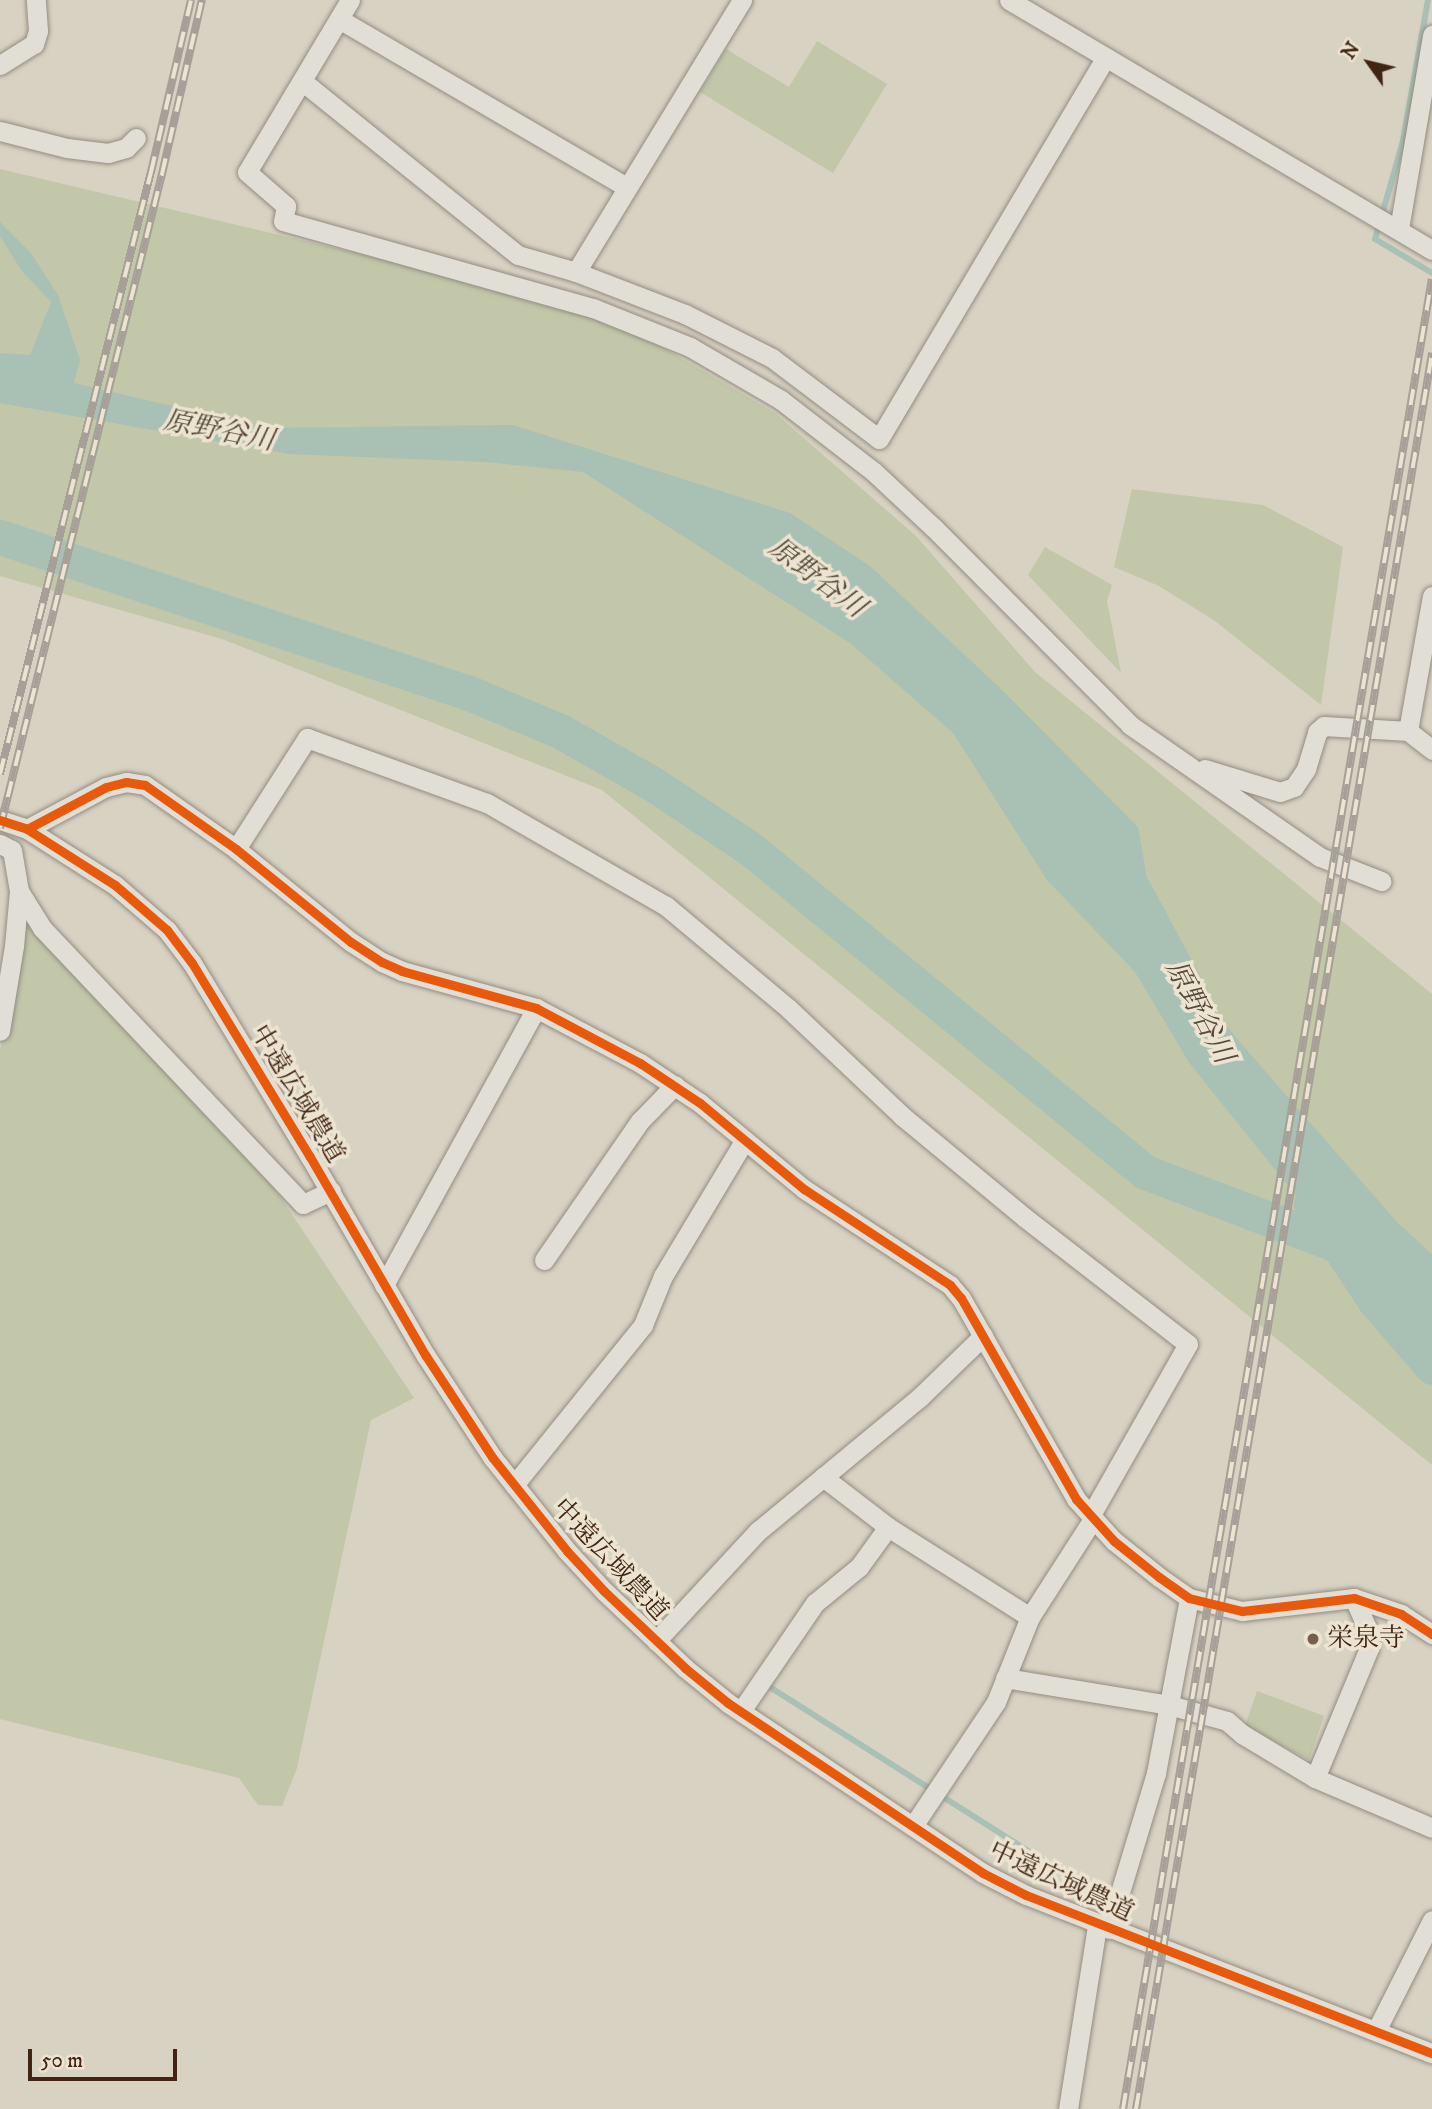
<!DOCTYPE html>
<meta charset="utf-8">
<style>
body{margin:0}
#map{position:relative;width:1432px;height:2109px;overflow:hidden;background:#d8d2c2;font-family:"IM FELL DW Pica","Noto Serif JP",serif}
div>[style]{position:absolute}
.green>*{inset:0;background:#c1c7a8}
.water>*{inset:0;background:#a9c0b5}
.stream>*{height:6px;margin:-3px;padding:0 3px;transform-origin:3px;border-radius:3px;background:#a9c0b5}
.river>*{height:35px;margin:-17.5px;padding:0 17.5px;transform-origin:17.5px;border-radius:17.5px;background:#a9c0b5}
.roads{filter:drop-shadow(0 0 2px #938c81) drop-shadow(0 0 2px #938c81)}
.minor>*{height:19px;margin:-9.5px;padding:0 9.5px;transform-origin:9.5px;border-radius:9.5px;background:#e1ded6}
.rail>*{height:8px;margin-top:-4px;transform-origin:0;background:repeating-linear-gradient(90deg,#ece4d1 0 16px,#a6a098 0 32px);box-sizing:border-box;border-block:2px solid #a6a098}
.cycleway>*{height:9px;margin:-4.5px;padding:0 4.5px;transform-origin:4.5px;border-radius:4.5px;background:#e8590c}
.dots>*{width:19px;height:19px;translate:-50% -50%;box-sizing:border-box;border:4px solid #ece4d1;border-radius:50%}
span{translate:-50% -50%;white-space:nowrap;text-align:center;line-height:1.15;-webkit-text-stroke:7px #ece4d1;paint-order:stroke}
.street-label{font-size:26px;color:#412414}
.poi-label{font-size:26px;color:#412414}
.left{translate:0 -50%;text-align:left}
.water-label{font-size:28px;color:#56493b;font-style:italic}
.north{position:absolute;left:1334px;top:28px;width:70px;height:70px;-webkit-text-stroke:5px #ece4d1;paint-order:stroke;rotate:304deg;font-size:19px;font-weight:700;line-height:28px;text-align:center;color:#412414}
.north::after{content:'';display:block;margin:auto;width:24px;height:32px;background:#412414;clip-path:polygon(50% 0,100% 100%,50% 72%,0 100%)}
.scale{position:absolute;left:28px;top:2049px;width:149px;height:32px;box-sizing:border-box;border:4px solid #412414;border-top:0;padding-left:9px;font-size:21px;line-height:24px;white-space:nowrap;color:#412414;-webkit-text-stroke:5px #ece4d1;paint-order:stroke}
</style>
<div id="map">
<div class="green">
<i style="clip-path:polygon(817px 41px,887px 84px,833px 173px,700px 92px,726px 49px,789px 87px)"></i>
<i style="clip-path:polygon(0 169px,483px 283px,631px 329px,775px 413px,915px 535px,1035px 672px,1432px 994px,1432px 1465px,602px 790px,222px 639px,0 576px)"></i>
<i style="clip-path:polygon(1132px 489px,1263px 505px,1343px 547px,1321px 705px,1215px 621px,1159px 586px,1114px 567px)"></i>
<i style="clip-path:polygon(1045px 547px,1112px 585px,1107px 601px,1121px 673px,1028px 575px)"></i>
<i style="clip-path:polygon(28px 920px,42px 928px,277px 1192px,414px 1398px,371px 1420px,297px 1768px,282px 1806px,258px 1805px,239px 1778px,0 1719px,0 1050px)"></i>
<i style="clip-path:polygon(1257px 1691px,1324px 1716px,1309px 1760px,1245px 1726px)"></i>
</div>
<div class="water">
<i style="clip-path:polygon(0 222px,31px 253px,58px 295px,80px 360px,74px 383px,266px 428px,513px 425px,790px 513px,870px 566px,1002px 690px,1138px 827px,1158px 941px,1238px 1040px,1397px 1222px,1432px 1254px,1432px 1356px,1335px 1244px,1190px 1064px,1135px 972px,1047px 880px,953px 733px,850px 643px,583px 472px,485px 462px,289px 454px,0 403px,0 353px,30px 355px,51px 302px,21px 270px,0 236px)"></i>
</div>
<div class="stream">
<i style="left:1428px;top:0;width:143px;rotate:100.1deg"></i>
<i style="left:1403px;top:141px;width:102px;rotate:105.9deg"></i>
<i style="left:1375px;top:239px;width:66px;rotate:30.8deg"></i>
<i style="left:765px;top:1684px;width:370px;rotate:32.4deg"></i>
<i style="left:1077px;top:1882px;width:27px;rotate:24deg"></i>
</div>
<div class="river">
<i style="left:0;top:537px;width:492px;rotate:18.4deg"></i>
<i style="left:467px;top:692px;width:101px;rotate:22.8deg"></i>
<i style="left:560px;top:731px;width:107px;rotate:29.7deg"></i>
<i style="left:653px;top:784px;width:114px;rotate:33.6deg"></i>
<i style="left:748px;top:847px;width:513px;rotate:39.31deg"></i>
<i style="left:1145px;top:1172px;width:203px;rotate:20.8deg"></i>
<i style="left:1134px;top:890px;width:119px;rotate:61.9deg"></i>
<i style="left:1311px;top:1204px;width:116px;rotate:56.6deg"></i>
<i style="left:1375px;top:1301px;width:87px;rotate:49.2deg"></i>
</div>
<div class="roads">
<div class="minor">
<i style="left:350px;top:0;width:200px;rotate:120.9deg"></i>
<i style="left:247px;top:172px;width:52px;rotate:41.1deg"></i>
<i style="left:286px;top:206px;width:15px;rotate:101deg"></i>
<i style="left:283px;top:221px;width:322px;rotate:15.7deg"></i>
<i style="left:593px;top:308px;width:105px;rotate:21.9deg"></i>
<i style="left:690px;top:347px;width:105px;rotate:30.2deg"></i>
<i style="left:781px;top:400px;width:116px;rotate:37.7deg"></i>
<i style="left:873px;top:471px;width:83px;rotate:43.1deg"></i>
<i style="left:934px;top:528px;width:278px;rotate:45.1deg"></i>
<i style="left:1130px;top:725px;width:231px;rotate:34.8deg"></i>
<i style="left:1320px;top:857px;width:66px;rotate:21.5deg"></i>
<i style="left:1009px;top:0;width:491px;rotate:30.6deg"></i>
<i style="left:339px;top:19px;width:333px;rotate:30.3deg"></i>
<i style="left:0;top:65px;width:40px;rotate:-32deg"></i>
<i style="left:34px;top:44px;width:14px;rotate:-73deg"></i>
<i style="left:38px;top:31px;width:31px;rotate:-94deg"></i>
<i style="left:302px;top:81px;width:277px;rotate:38.9deg"></i>
<i style="left:518px;top:255px;width:60px;rotate:16.3deg"></i>
<i style="left:576px;top:272px;width:117px;rotate:21.1deg"></i>
<i style="left:685px;top:314px;width:97px;rotate:26.8deg"></i>
<i style="left:772px;top:358px;width:134px;rotate:37.1deg"></i>
<i style="left:879px;top:439px;width:444px;rotate:-59.3deg"></i>
<i style="left:0;top:131px;width:69px;rotate:14.2deg"></i>
<i style="left:67px;top:148px;width:41px;rotate:7deg"></i>
<i style="left:108px;top:153px;width:19px;rotate:-16deg"></i>
<i style="left:126px;top:148px;width:14px;rotate:-45deg"></i>
<i style="left:1399px;top:229px;width:197px;rotate:-80.3deg"></i>
<i style="left:576px;top:272px;width:319px;rotate:-58.6deg"></i>
<i style="left:1432px;top:596px;width:137px;rotate:100.1deg"></i>
<i style="left:1408px;top:731px;width:31px;rotate:38deg"></i>
<i style="left:1205px;top:769px;width:78px;rotate:17deg"></i>
<i style="left:1280px;top:792px;width:15px;rotate:-20deg"></i>
<i style="left:1294px;top:787px;width:22px;rotate:-56deg"></i>
<i style="left:1306px;top:769px;width:39px;rotate:-73deg"></i>
<i style="left:1317px;top:732px;width:9px;rotate:-41deg"></i>
<i style="left:1324px;top:726px;width:84px;rotate:3.4deg"></i>
<i style="left:0;top:820px;width:28px;rotate:18deg"></i>
<i style="left:27px;top:829px;width:104px;rotate:32.5deg"></i>
<i style="left:115px;top:885px;width:69px;rotate:40.9deg"></i>
<i style="left:167px;top:930px;width:41px;rotate:52.9deg"></i>
<i style="left:192px;top:963px;width:227px;rotate:58.7deg"></i>
<i style="left:310px;top:1157px;width:230px;rotate:59.8deg"></i>
<i style="left:426px;top:1356px;width:121px;rotate:56.8deg"></i>
<i style="left:492px;top:1457px;width:120px;rotate:51.4deg"></i>
<i style="left:567px;top:1551px;width:54px;rotate:47.2deg"></i>
<i style="left:604px;top:1591px;width:112px;rotate:43.5deg"></i>
<i style="left:685px;top:1668px;width:55px;rotate:39.1deg"></i>
<i style="left:728px;top:1703px;width:306px;rotate:33.7deg"></i>
<i style="left:983px;top:1873px;width:48px;rotate:27.1deg"></i>
<i style="left:1026px;top:1895px;width:436px;rotate:21.3deg"></i>
<i style="left:27px;top:829px;width:89px;rotate:-28deg"></i>
<i style="left:106px;top:787px;width:21px;rotate:-14deg"></i>
<i style="left:126px;top:782px;width:19px;rotate:9deg"></i>
<i style="left:145px;top:785px;width:111px;rotate:35.1deg"></i>
<i style="left:236px;top:849px;width:148px;rotate:39deg"></i>
<i style="left:351px;top:942px;width:37px;rotate:33deg"></i>
<i style="left:382px;top:962px;width:22px;rotate:24deg"></i>
<i style="left:402px;top:971px;width:139px;rotate:15.4deg"></i>
<i style="left:536px;top:1008px;width:118px;rotate:27.9deg"></i>
<i style="left:640px;top:1063px;width:72px;rotate:33.7deg"></i>
<i style="left:700px;top:1103px;width:135px;rotate:39.6deg"></i>
<i style="left:804px;top:1189px;width:175px;rotate:33.3deg"></i>
<i style="left:950px;top:1285px;width:17px;rotate:50deg"></i>
<i style="left:961px;top:1298px;width:232px;rotate:60.2deg"></i>
<i style="left:1076px;top:1499px;width:57px;rotate:47.9deg"></i>
<i style="left:1114px;top:1541px;width:58px;rotate:38.7deg"></i>
<i style="left:1159px;top:1577px;width:37px;rotate:35deg"></i>
<i style="left:1189px;top:1598px;width:55px;rotate:13.8deg"></i>
<i style="left:1242px;top:1611px;width:113px;rotate:-6.6deg"></i>
<i style="left:1354px;top:1598px;width:50px;rotate:18.8deg"></i>
<i style="left:1401px;top:1614px;width:37px;rotate:33deg"></i>
<i style="left:0;top:844px;width:13px;rotate:27deg"></i>
<i style="left:12px;top:850px;width:42px;rotate:80.3deg"></i>
<i style="left:19px;top:891px;width:55px;rotate:95.2deg"></i>
<i style="left:14px;top:946px;width:86px;rotate:99.4deg"></i>
<i style="left:236px;top:849px;width:132px;rotate:-57.4deg"></i>
<i style="left:307px;top:738px;width:191px;rotate:19.9deg"></i>
<i style="left:487px;top:803px;width:207px;rotate:29.9deg"></i>
<i style="left:666px;top:906px;width:160px;rotate:39.9deg"></i>
<i style="left:789px;top:1009px;width:156px;rotate:43.4deg"></i>
<i style="left:902px;top:1116px;width:158px;rotate:39.6deg"></i>
<i style="left:1024px;top:1217px;width:207px;rotate:37.8deg"></i>
<i style="left:1188px;top:1344px;width:197px;rotate:119.6deg"></i>
<i style="left:19px;top:891px;width:44px;rotate:58.1deg"></i>
<i style="left:42px;top:928px;width:380px;rotate:46.6deg"></i>
<i style="left:303px;top:1204px;width:31px;rotate:-25deg"></i>
<i style="left:544px;top:1260px;width:169px;rotate:-55.4deg"></i>
<i style="left:640px;top:1121px;width:50px;rotate:-45.8deg"></i>
<i style="left:384px;top:1285px;width:316px;rotate:-61.2deg"></i>
<i style="left:823px;top:1477px;width:82px;rotate:37.6deg"></i>
<i style="left:888px;top:1527px;width:168px;rotate:32.4deg"></i>
<i style="left:514px;top:1485px;width:206px;rotate:-51.1deg"></i>
<i style="left:643px;top:1325px;width:53px;rotate:-67.8deg"></i>
<i style="left:663px;top:1276px;width:157px;rotate:-59deg"></i>
<i style="left:656px;top:1641px;width:150px;rotate:-47.2deg"></i>
<i style="left:758px;top:1531px;width:210px;rotate:-39.6deg"></i>
<i style="left:920px;top:1397px;width:88px;rotate:-44.1deg"></i>
<i style="left:1005px;top:1678px;width:166px;rotate:9.3deg"></i>
<i style="left:1169px;top:1705px;width:60px;rotate:15.4deg"></i>
<i style="left:1227px;top:1721px;width:20px;rotate:41deg"></i>
<i style="left:1242px;top:1734px;width:85px;rotate:31.1deg"></i>
<i style="left:1315px;top:1778px;width:127px;rotate:23.1deg"></i>
<i style="left:741px;top:1711px;width:131px;rotate:-55.6deg"></i>
<i style="left:815px;top:1603px;width:57px;rotate:-39.3deg"></i>
<i style="left:859px;top:1567px;width:49px;rotate:-54.1deg"></i>
<i style="left:1315px;top:1778px;width:141px;rotate:-67.4deg"></i>
<i style="left:1369px;top:1648px;width:18px;rotate:-93deg"></i>
<i style="left:1368px;top:1630px;width:35px;rotate:-114deg"></i>
<i style="left:913px;top:1826px;width:149px;rotate:-56.2deg"></i>
<i style="left:996px;top:1702px;width:92px;rotate:-68.2deg"></i>
<i style="left:1030px;top:1617px;width:117px;rotate:-57.3deg"></i>
<i style="left:1109px;top:1929px;width:163px;rotate:-73.2deg"></i>
<i style="left:1156px;top:1773px;width:178px;rotate:-79.3deg"></i>
<i style="left:1376px;top:2031px;width:124px;rotate:-63.2deg"></i>
<i style="left:1068px;top:2109px;width:186px;rotate:-81deg"></i>
</div>
</div>
<div class="rail">
<i style="left:0;top:774px;width:621px;rotate:-75.92deg"></i>
<i style="left:151px;top:172px;width:177px;rotate:-76.9deg"></i>
<i style="left:0;top:828px;width:674px;rotate:-76.09deg"></i>
<i style="left:162px;top:174px;width:179px;rotate:-77.1deg"></i>
<i style="left:1123px;top:2109px;width:1856px;rotate:-80.42deg"></i>
<i style="left:1136px;top:2109px;width:1781px;rotate:-80.43deg"></i>
</div>
<div class="cycleway">
<i style="left:0;top:820px;width:28px;rotate:18deg"></i>
<i style="left:27px;top:829px;width:104px;rotate:32.5deg"></i>
<i style="left:115px;top:885px;width:69px;rotate:40.9deg"></i>
<i style="left:167px;top:930px;width:41px;rotate:52.9deg"></i>
<i style="left:192px;top:963px;width:227px;rotate:58.7deg"></i>
<i style="left:310px;top:1157px;width:230px;rotate:59.8deg"></i>
<i style="left:426px;top:1356px;width:121px;rotate:56.8deg"></i>
<i style="left:492px;top:1457px;width:120px;rotate:51.4deg"></i>
<i style="left:567px;top:1551px;width:54px;rotate:47.2deg"></i>
<i style="left:604px;top:1591px;width:112px;rotate:43.5deg"></i>
<i style="left:685px;top:1668px;width:55px;rotate:39.1deg"></i>
<i style="left:728px;top:1703px;width:306px;rotate:33.7deg"></i>
<i style="left:983px;top:1873px;width:48px;rotate:27.1deg"></i>
<i style="left:1026px;top:1895px;width:436px;rotate:21.3deg"></i>
<i style="left:27px;top:829px;width:89px;rotate:-28deg"></i>
<i style="left:106px;top:787px;width:21px;rotate:-14deg"></i>
<i style="left:126px;top:782px;width:19px;rotate:9deg"></i>
<i style="left:145px;top:785px;width:111px;rotate:35.1deg"></i>
<i style="left:236px;top:849px;width:148px;rotate:39deg"></i>
<i style="left:351px;top:942px;width:37px;rotate:33deg"></i>
<i style="left:382px;top:962px;width:22px;rotate:24deg"></i>
<i style="left:402px;top:971px;width:139px;rotate:15.4deg"></i>
<i style="left:536px;top:1008px;width:118px;rotate:27.9deg"></i>
<i style="left:640px;top:1063px;width:72px;rotate:33.7deg"></i>
<i style="left:700px;top:1103px;width:135px;rotate:39.6deg"></i>
<i style="left:804px;top:1189px;width:175px;rotate:33.3deg"></i>
<i style="left:950px;top:1285px;width:17px;rotate:50deg"></i>
<i style="left:961px;top:1298px;width:232px;rotate:60.2deg"></i>
<i style="left:1076px;top:1499px;width:57px;rotate:47.9deg"></i>
<i style="left:1114px;top:1541px;width:58px;rotate:38.7deg"></i>
<i style="left:1159px;top:1577px;width:37px;rotate:35deg"></i>
<i style="left:1189px;top:1598px;width:55px;rotate:13.8deg"></i>
<i style="left:1242px;top:1611px;width:113px;rotate:-6.6deg"></i>
<i style="left:1354px;top:1598px;width:50px;rotate:18.8deg"></i>
<i style="left:1401px;top:1614px;width:37px;rotate:33deg"></i>
</div>
<div class="dots">
<i style="left:1313px;top:1639px;background:#766151"></i>
</div>
<div class="street-label">
<span style="left:297px;top:1094px;rotate:59deg">中遠広域農道</span>
<span style="left:610px;top:1560px;rotate:47deg">中遠広域農道</span>
<span style="left:1061px;top:1882px;rotate:25deg">中遠広域農道</span>
</div>
<div class="poi-label">
<span class="left" style="left:1327px;top:1639px">栄泉寺</span>
</div>
<div class="water-label">
<span style="left:219px;top:431px;rotate:11deg">原野谷川</span>
<span style="left:817px;top:578px;rotate:37deg">原野谷川</span>
<span style="left:1199px;top:1012px;rotate:62deg">原野谷川</span>
</div>
<div class="north">N</div>
<div class="scale">50 m</div>
</div>
